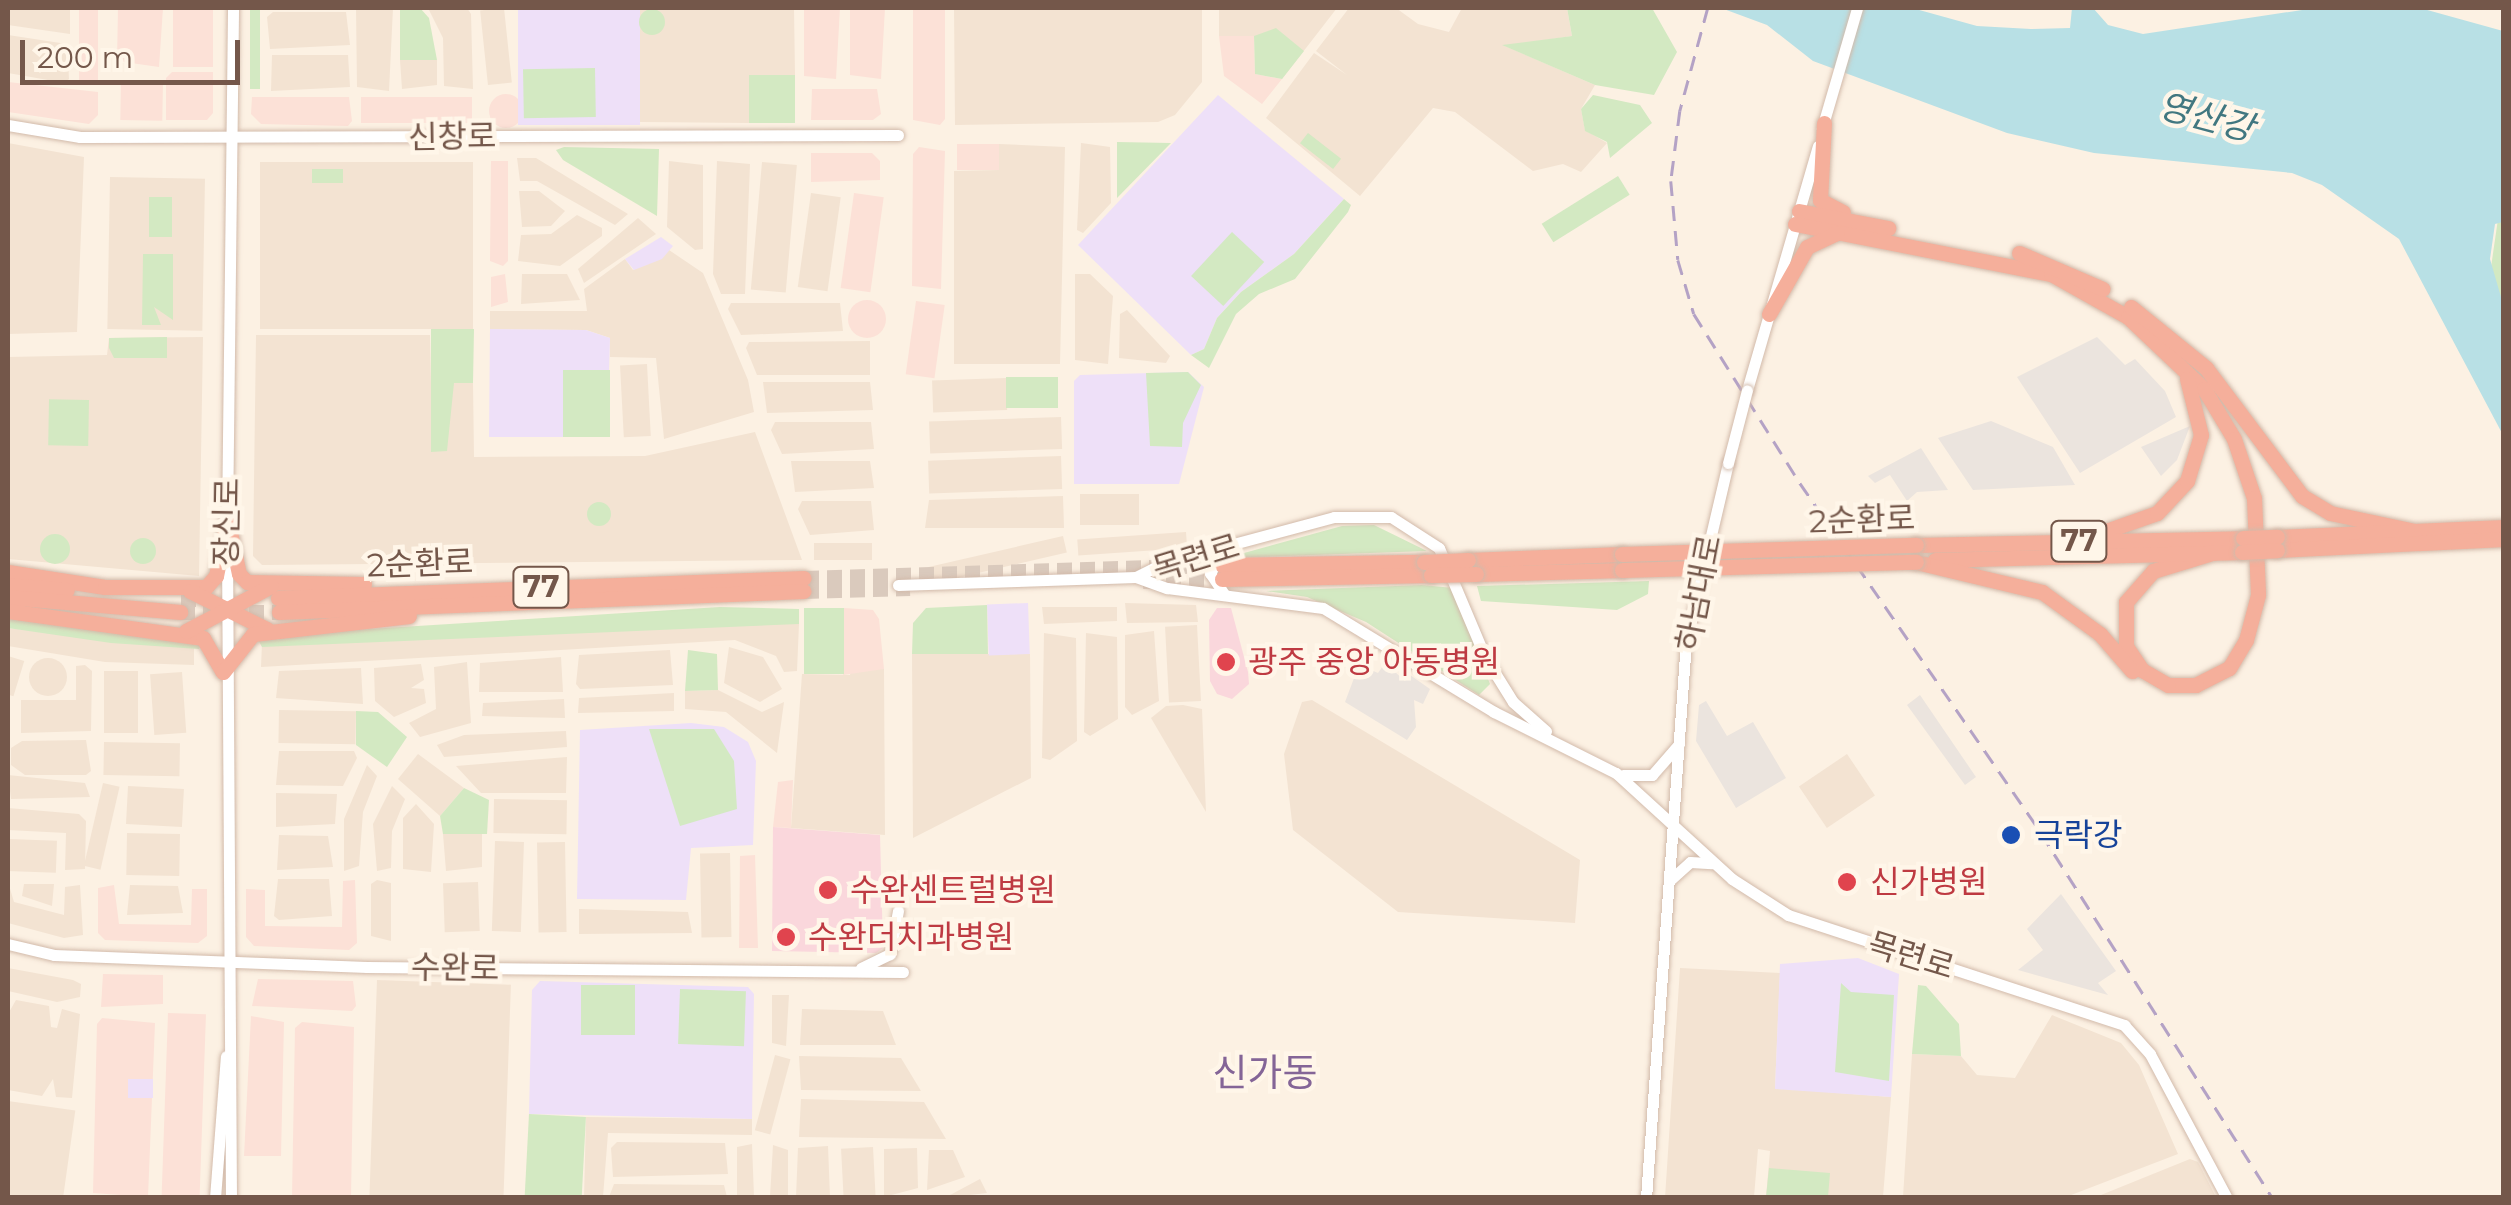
<!DOCTYPE html>
<meta charset="utf-8">
<style>
body{margin:0}
#map{position:relative;width:2511px;height:1205px;overflow:hidden;background:#fcf1e3;font-family:Montserrat,"Noto Sans KR",sans-serif}
div>[style]{position:absolute}
.residential>*{inset:0;background:#f3e3d2;transform-origin:0 0}
.round{border-radius:50%}
.commercial>*{inset:0;background:#fce1d7;transform-origin:0 0}
.industrial>*{inset:0;background:#ebe4de}
.education>*{inset:0;background:#eee0f8;transform-origin:0 0}
.medical>*{inset:0;background:#fad7dc}
.green>*{inset:0;background:#d3e9c2;transform-origin:0 0}
.water>*{inset:0;background:#b8e0e5}
.highway-tunnel>*{height:15px;margin-top:-7.5px;transform-origin:0;background:repeating-linear-gradient(90deg,#dacabd 0 15px,transparent 0 23px)}
.roads{filter:drop-shadow(0 0 2px #d2baaa) drop-shadow(0 0 2px #d2baaa)}
.secondary>*{height:11px;margin:-5.5px;padding:0 5.5px;transform-origin:5.5px;border-radius:5.5px;background:#fff}
.highway>*{height:15px;margin:-7.5px;padding:0 7.5px;transform-origin:7.5px;border-radius:7.5px;background:#f5af9b}
.rail>*{height:2.5px;margin-top:-1.25px;transform-origin:0;background:repeating-linear-gradient(90deg,#b4a2c5 0 15px,transparent 0 25px)}
.bridges{filter:drop-shadow(0 0 2px #d2baaa) drop-shadow(0 0 2px #d2baaa)}
.secondary-bridge>*{height:11px;margin:-5.5px;padding:0 5.5px;transform-origin:5.5px;border-radius:5.5px;background:#fff}
.highway-bridge>*{height:15px;margin:-7.5px;padding:0 7.5px;transform-origin:7.5px;border-radius:7.5px;background:#f5af9b}
.dots>*{width:28px;height:28px;translate:-50% -50%;box-sizing:border-box;border:5px solid #fff6e9;border-radius:50%}
span{translate:-50% -50%;white-space:nowrap;text-align:center;line-height:1.15;-webkit-text-stroke:9px #fff6e9;paint-order:stroke}
.shield-label span{padding:2px 8px;background:#fff6e9;border:2px solid;border-radius:8px;-webkit-text-stroke-width:0}
.shield-label{font-size:30px;color:#74574a;font-weight:700}
.street-label{font-size:32px;color:#74574a}
.health-label{font-size:32px;color:#be3a42}
.left{translate:0 -50%;text-align:left}
.transit-label{font-size:32px;color:#164399}
.water-label{font-size:35px;color:#417780;font-style:italic}
.quarter-label{font-size:38px;color:#846597}
.frame{position:absolute;inset:0;border:10px solid #74574a;pointer-events:none}
.scale{position:absolute;left:20px;top:40px;width:220px;height:45px;box-sizing:border-box;border:5px solid #74574a;border-top:0;padding-left:12px;font-size:30px;line-height:35px;white-space:nowrap;color:#74574a;-webkit-text-stroke:8px #fff6e9;paint-order:stroke}
</style>
<div id="map">
<div class="residential">
<i style="clip-path:polygon(8px 8px,70px 8px,70px 34px,8px 25px)"></i>
<i style="clip-path:polygon(356px 8px,393px 8px,389px 91px,357px 87px)"></i>
<i style="clip-path:polygon(428px 8px,467px 8px,471px 14px,473px 89px,444px 86px,443px 38px)"></i>
<i style="left:504px;top:8px;width:75px;height:24px;rotate:84deg"></i>
<i style="clip-path:polygon(640px 8px,794px 8px,795px 75px,749px 75px,749px 123px,639px 122px)"></i>
<i style="clip-path:polygon(954px 8px,1202px 8px,1202px 82px,1175px 115px,1158px 122px,955px 125px)"></i>
<i style="clip-path:polygon(1219px 8px,1337px 8px,1282px 79px,1254px 36px,1219px 36px)"></i>
<i style="clip-path:polygon(1349px 8px,1396px 8px,1418px 24px,1449px 32px,1462px 8px,1567px 8px,1572px 36px,1505px 46px,1595px 85px,1581px 109px,1585px 130px,1607px 143px,1581px 172px,1563px 164px,1533px 171px,1455px 112px,1433px 108px,1360px 196px,1266px 118px,1314px 53px,1347px 75px,1316px 51px)"></i>
<i style="clip-path:polygon(273px 12px,346px 12px,350px 45px,270px 49px,267px 17px)"></i>
<i style="clip-path:polygon(8px 35px,67px 44px,69px 79px,65px 83px,8px 73px)"></i>
<i style="clip-path:polygon(272px 55px,348px 55px,350px 87px,271px 91px)"></i>
<i style="clip-path:polygon(400px 60px,437px 60px,437px 85px,402px 89px)"></i>
<i style="clip-path:polygon(8px 143px,84px 157px,77px 332px,8px 334px)"></i>
<i style="clip-path:polygon(1081px 143px,1110px 147px,1111px 203px,1083px 233px,1077px 230px)"></i>
<i style="clip-path:polygon(999px 144px,1065px 147px,1060px 364px,954px 364px,954px 171px,999px 170px)"></i>
<i style="clip-path:polygon(517px 158px,536px 158px,628px 214px,615px 225px,537px 181px,520px 181px)"></i>
<i style="clip-path:polygon(669px 161px,703px 165px,703px 249px,695px 250px,667px 227px)"></i>
<i style="clip-path:polygon(717px 161px,750px 164px,745px 294px,721px 294px,713px 274px)"></i>
<i style="left:473px;top:162px;width:167px;height:213px;rotate:90deg"></i>
<i style="left:762px;top:162px;width:35px;height:128px;rotate:5deg"></i>
<i style="left:110px;top:177px;width:95px;height:152px;rotate:1deg"></i>
<i style="clip-path:polygon(519px 191px,539px 191px,565px 211px,551px 226px,522px 227px)"></i>
<i style="left:811px;top:193px;width:30px;height:95px;rotate:8deg"></i>
<i style="clip-path:polygon(577px 215px,602px 228px,602px 236px,560px 266px,518px 261px,521px 235px,551px 234px)"></i>
<i style="clip-path:polygon(638px 218px,656px 234px,584px 283px,578px 269px)"></i>
<i style="clip-path:polygon(669px 250px,703px 273px,748px 380px,754px 412px,664px 439px,656px 358px,610px 357px,610px 338px,586px 330px,490px 329px,490px 311px,587px 311px,584px 289px,625px 259px,633px 270px)"></i>
<i style="clip-path:polygon(522px 274px,567px 274px,580px 300px,521px 304px)"></i>
<i style="clip-path:polygon(1075px 274px,1090px 274px,1113px 296px,1108px 364px,1075px 360px)"></i>
<i style="clip-path:polygon(731px 303px,840px 303px,843px 331px,741px 335px,728px 309px)"></i>
<i style="clip-path:polygon(1127px 310px,1170px 356px,1166px 363px,1119px 358px,1120px 314px)"></i>
<i style="clip-path:polygon(256px 335px,430px 335px,431px 383px,473px 383px,474px 457px,645px 456px,755px 432px,802px 560px,262px 565px,253px 556px)"></i>
<i style="clip-path:polygon(203px 337px,199px 576px,8px 559px,8px 357px,107px 355px,109px 338px)"></i>
<i style="clip-path:polygon(870px 341px,870px 375px,757px 375px,746px 348px,749px 342px)"></i>
<i style="left:647px;top:364px;width:72px;height:27px;rotate:87deg"></i>
<i style="left:1006px;top:378px;width:32px;height:74px;rotate:88deg"></i>
<i style="clip-path:polygon(763px 382px,870px 382px,873px 410px,767px 413px)"></i>
<i style="left:1061px;top:417px;width:32px;height:132px;rotate:88deg"></i>
<i style="clip-path:polygon(775px 422px,871px 422px,874px 449px,782px 454px,771px 430px)"></i>
<i style="left:1061px;top:456px;width:33px;height:133px;rotate:88deg"></i>
<i style="clip-path:polygon(791px 461px,870px 461px,874px 488px,795px 492px)"></i>
<i style="left:1139px;top:494px;width:31px;height:59px;rotate:90deg"></i>
<i style="clip-path:polygon(1063px 496px,1064px 528px,925px 528px,929px 500px)"></i>
<i style="clip-path:polygon(802px 501px,871px 501px,874px 530px,810px 535px,798px 509px)"></i>
<i style="left:1186px;top:532px;width:16px;height:109px;rotate:86deg"></i>
<i style="left:1063px;top:536px;width:17px;height:138px;rotate:77deg"></i>
<i style="left:872px;top:543px;width:17px;height:58px;rotate:90deg"></i>
<i style="clip-path:polygon(1125px 603px,1196px 605px,1198px 622px,1127px 623px)"></i>
<i style="clip-path:polygon(1042px 607px,1117px 607px,1117px 621px,1044px 624px)"></i>
<i style="clip-path:polygon(685px 624px,799px 624px,797px 671px,784px 672px,776px 656px,735px 640px,261px 667px,262px 643px)"></i>
<i style="left:1197px;top:625px;width:76px;height:32px;rotate:87deg"></i>
<i style="clip-path:polygon(8px 628px,194px 647px,194px 665px,105px 662px,8px 646px)"></i>
<i style="clip-path:polygon(1154px 631px,1159px 701px,1132px 715px,1125px 707px,1125px 635px)"></i>
<i style="clip-path:polygon(1044px 633px,1076px 638px,1077px 741px,1050px 760px,1042px 758px)"></i>
<i style="clip-path:polygon(1086px 633px,1117px 637px,1118px 719px,1090px 736px,1084px 732px)"></i>
<i style="clip-path:polygon(729px 647px,763px 657px,782px 689px,760px 702px,724px 683px)"></i>
<i style="clip-path:polygon(670px 650px,673px 685px,580px 689px,576px 684px,579px 655px)"></i>
<i style="clip-path:polygon(912px 654px,1030px 654px,1031px 778px,913px 838px)"></i>
<i style="left:8px;top:656px;width:17px;height:37px;rotate:17deg"></i>
<i style="clip-path:polygon(561px 657px,563px 692px,479px 692px,480px 663px)"></i>
<i class="round" style="left:29px;top:658px;width:38px;height:38px"></i>
<i style="clip-path:polygon(467px 662px,471px 723px,420px 737px,409px 723px,436px 709px,434px 667px)"></i>
<i style="clip-path:polygon(421px 664px,424px 680px,411px 688px,424px 689px,426px 703px,394px 717px,375px 701px,374px 668px)"></i>
<i style="clip-path:polygon(85px 665px,92px 671px,91px 731px,21px 733px,21px 700px,76px 700px,76px 666px)"></i>
<i style="clip-path:polygon(361px 668px,363px 704px,276px 698px,279px 671px)"></i>
<i style="clip-path:polygon(851px 669px,884px 669px,885px 835px,791px 828px,802px 674px,850px 675px)"></i>
<i style="left:138px;top:671px;width:62px;height:34px;rotate:90deg"></i>
<i style="left:182px;top:672px;width:61px;height:32px;rotate:86deg"></i>
<i style="clip-path:polygon(718px 690px,762px 712px,784px 702px,777px 753px,726px 712px,685px 709px,685px 691px)"></i>
<i style="clip-path:polygon(674px 693px,674px 711px,578px 713px,579px 698px)"></i>
<i style="clip-path:polygon(564px 699px,565px 718px,482px 716px,483px 703px)"></i>
<i style="clip-path:polygon(1312px 700px,1580px 860px,1575px 923px,1398px 912px,1293px 830px,1284px 754px,1302px 702px)"></i>
<i style="clip-path:polygon(1183px 705px,1202px 709px,1206px 812px,1151px 718px,1166px 706px)"></i>
<i style="left:279px;top:710px;width:77px;height:33px;rotate:1deg"></i>
<i style="clip-path:polygon(566px 731px,567px 747px,444px 757px,437px 745px,464px 735px)"></i>
<i style="clip-path:polygon(86px 740px,91px 771px,86px 775px,25px 775px,11px 765px,11px 748px,22px 741px)"></i>
<i style="left:104px;top:742px;width:76px;height:33px;rotate:1deg"></i>
<i style="clip-path:polygon(279px 751px,354px 751px,357px 758px,343px 786px,276px 785px)"></i>
<i style="clip-path:polygon(418px 754px,464px 788px,440px 816px,398px 779px)"></i>
<i style="left:1847px;top:754px;width:50px;height:58px;rotate:56deg"></i>
<i style="clip-path:polygon(567px 757px,566px 793px,481px 793px,456px 766px)"></i>
<i style="clip-path:polygon(367px 765px,377px 776px,363px 812px,359px 866px,344px 871px,344px 819px)"></i>
<i style="clip-path:polygon(8px 775px,85px 783px,90px 797px,11px 799px)"></i>
<i style="left:103px;top:783px;width:17px;height:85px;rotate:13deg"></i>
<i style="left:128px;top:786px;width:56px;height:38px;rotate:3deg"></i>
<i style="clip-path:polygon(392px 786px,405px 799px,392px 831px,391px 868px,377px 871px,373px 824px)"></i>
<i style="clip-path:polygon(276px 793px,337px 794px,335px 824px,276px 827px)"></i>
<i style="left:494px;top:799px;width:73px;height:34px;rotate:1deg"></i>
<i style="clip-path:polygon(416px 804px,434px 824px,431px 872px,403px 869px,403px 818px)"></i>
<i style="clip-path:polygon(8px 808px,79px 814px,86px 821px,85px 869px,65px 870px,66px 833px,8px 830px)"></i>
<i style="left:127px;top:833px;width:53px;height:42px;rotate:1deg"></i>
<i style="clip-path:polygon(443px 834px,482px 834px,482px 867px,446px 871px)"></i>
<i style="clip-path:polygon(279px 835px,328px 836px,333px 867px,277px 870px)"></i>
<i style="left:8px;top:839px;width:49px;height:32px;rotate:2deg"></i>
<i style="left:495px;top:841px;width:29px;height:90px;rotate:2deg"></i>
<i style="left:565px;top:842px;width:90px;height:28px;rotate:89deg"></i>
<i style="left:730px;top:853px;width:84px;height:30px;rotate:89deg"></i>
<i style="clip-path:polygon(278px 879px,329px 879px,332px 916px,279px 920px,274px 916px)"></i>
<i style="clip-path:polygon(377px 880px,391px 883px,391px 941px,371px 936px,371px 884px)"></i>
<i style="clip-path:polygon(8px 882px,14px 902px,64px 915px,65px 887px,80px 885px,83px 935px,64px 938px,8px 923px)"></i>
<i style="left:478px;top:882px;width:49px;height:35px;rotate:88deg"></i>
<i style="clip-path:polygon(54px 884px,52px 906px,22px 896px,24px 884px)"></i>
<i style="clip-path:polygon(130px 885px,178px 886px,183px 913px,127px 915px)"></i>
<i style="clip-path:polygon(579px 909px,688px 912px,692px 933px,579px 934px)"></i>
<i style="clip-path:polygon(8px 968px,73px 980px,81px 984px,80px 997px,57px 1002px,8px 991px)"></i>
<i style="clip-path:polygon(1680px 968px,1780px 973px,1775px 1088px,1891px 1097px,1883px 1197px,1766px 1197px,1770px 1151px,1758px 1149px,1754px 1197px,1665px 1198px)"></i>
<i style="left:377px;top:980px;width:134px;height:217px;rotate:2deg"></i>
<i style="clip-path:polygon(772px 995px,789px 995px,786px 1046px,772px 1043px)"></i>
<i style="clip-path:polygon(16px 1000px,49px 1006px,51px 1027px,57px 1028px,62px 1009px,80px 1014px,72px 1098px,56px 1097px,53px 1079px,42px 1096px,8px 1090px,8px 1014px)"></i>
<i style="clip-path:polygon(802px 1009px,883px 1011px,896px 1045px,800px 1045px)"></i>
<i style="clip-path:polygon(2052px 1015px,2121px 1043px,2139px 1065px,2178px 1154px,2066px 1197px,1903px 1197px,1912px 1054px,1961px 1056px,1977px 1075px,2015px 1078px)"></i>
<i style="left:775px;top:1055px;width:16px;height:78px;rotate:15deg"></i>
<i style="clip-path:polygon(799px 1056px,901px 1058px,921px 1091px,801px 1090px)"></i>
<i style="clip-path:polygon(801px 1099px,924px 1102px,946px 1139px,799px 1137px)"></i>
<i style="left:8px;top:1101px;width:68px;height:96px;rotate:8deg"></i>
<i style="clip-path:polygon(586px 1117px,752px 1119px,752px 1135px,608px 1133px,603px 1197px,584px 1198px)"></i>
<i style="clip-path:polygon(617px 1142px,725px 1143px,728px 1174px,613px 1177px,611px 1148px)"></i>
<i style="clip-path:polygon(752px 1144px,754px 1197px,737px 1197px,737px 1147px)"></i>
<i style="clip-path:polygon(773px 1145px,788px 1150px,788px 1197px,770px 1197px)"></i>
<i style="clip-path:polygon(828px 1146px,830px 1197px,796px 1197px,798px 1148px)"></i>
<i style="left:873px;top:1147px;width:50px;height:32px;rotate:87deg"></i>
<i style="clip-path:polygon(917px 1148px,918px 1188px,884px 1197px,884px 1149px)"></i>
<i style="clip-path:polygon(929px 1150px,953px 1150px,965px 1177px,927px 1190px)"></i>
<i style="clip-path:polygon(2190px 1159px,2198px 1162px,2216px 1197px,2096px 1197px)"></i>
<i style="clip-path:polygon(980px 1179px,987px 1193px,943px 1198px,952px 1194px)"></i>
<i style="clip-path:polygon(614px 1184px,724px 1185px,727px 1197px,609px 1197px)"></i>
</div>
<div class="commercial">
<i style="left:79px;top:8px;width:19px;height:77px"></i>
<i style="clip-path:polygon(118px 8px,163px 8px,159px 67px,117px 61px)"></i>
<i style="left:173px;top:8px;width:40px;height:59px"></i>
<i style="clip-path:polygon(804px 8px,840px 8px,836px 79px,804px 76px)"></i>
<i style="clip-path:polygon(850px 8px,885px 8px,881px 79px,850px 75px)"></i>
<i style="clip-path:polygon(913px 8px,945px 8px,945px 119px,940px 125px,913px 120px)"></i>
<i style="clip-path:polygon(1219px 36px,1254px 36px,1255px 74px,1282px 79px,1262px 104px,1224px 76px)"></i>
<i style="clip-path:polygon(172px 72px,213px 72px,213px 113px,207px 120px,166px 120px,166px 78px)"></i>
<i style="left:121px;top:80px;width:42px;height:40px;rotate:1deg"></i>
<i style="clip-path:polygon(8px 82px,98px 92px,98px 115px,89px 124px,8px 112px)"></i>
<i style="clip-path:polygon(812px 89px,877px 89px,881px 114px,873px 120px,811px 120px)"></i>
<i class="round" style="left:489px;top:94px;width:34px;height:34px"></i>
<i style="clip-path:polygon(252px 97px,349px 97px,352px 121px,348px 126px,261px 124px,251px 114px)"></i>
<i style="left:361px;top:97px;width:111px;height:26px"></i>
<i style="left:999px;top:144px;width:26px;height:42px;rotate:90deg"></i>
<i style="clip-path:polygon(919px 147px,945px 151px,941px 289px,912px 286px,913px 154px)"></i>
<i style="clip-path:polygon(811px 153px,872px 153px,880px 161px,880px 180px,811px 182px)"></i>
<i style="clip-path:polygon(491px 161px,508px 161px,508px 261px,503px 266px,490px 261px)"></i>
<i style="left:854px;top:193px;width:30px;height:96px;rotate:8deg"></i>
<i style="clip-path:polygon(505px 274px,508px 302px,491px 307px,491px 277px)"></i>
<i class="round" style="left:848px;top:300px;width:38px;height:38px"></i>
<i style="left:916px;top:301px;width:29px;height:74px;rotate:8deg"></i>
<i style="clip-path:polygon(844px 608px,873px 610px,879px 619px,884px 669px,843px 675px)"></i>
<i style="clip-path:polygon(793px 780px,791px 828px,773px 827px,778px 782px)"></i>
<i style="clip-path:polygon(755px 855px,758px 948px,739px 948px,740px 856px)"></i>
<i style="clip-path:polygon(355px 880px,357px 943px,349px 950px,254px 946px,246px 937px,246px 889px,265px 890px,265px 926px,342px 927px,343px 881px)"></i>
<i style="clip-path:polygon(114px 885px,119px 924px,191px 925px,192px 889px,207px 889px,207px 936px,198px 943px,105px 940px,98px 933px,98px 888px)"></i>
<i style="clip-path:polygon(103px 974px,163px 975px,163px 1004px,101px 1007px)"></i>
<i style="clip-path:polygon(258px 979px,353px 981px,356px 1006px,352px 1011px,252px 1006px)"></i>
<i style="left:168px;top:1013px;width:38px;height:184px;rotate:2deg"></i>
<i style="clip-path:polygon(251px 1016px,284px 1022px,281px 1156px,244px 1156px)"></i>
<i style="clip-path:polygon(102px 1018px,155px 1023px,148px 1197px,93px 1193px,97px 1024px)"></i>
<i style="clip-path:polygon(302px 1022px,354px 1027px,351px 1197px,292px 1197px,295px 1028px)"></i>
</div>
<div class="industrial">
<i style="clip-path:polygon(2097px 337px,2125px 365px,2135px 359px,2165px 391px,2176px 417px,2080px 473px,2017px 377px)"></i>
<i style="clip-path:polygon(1991px 421px,2053px 447px,2075px 485px,1973px 490px,1938px 438px)"></i>
<i style="clip-path:polygon(2190px 426px,2177px 460px,2161px 476px,2141px 447px)"></i>
<i style="clip-path:polygon(1921px 448px,1948px 490px,1917px 492px,1907px 501px,1890px 475px,1875px 483px,1868px 476px)"></i>
<i style="clip-path:polygon(1385px 663px,1405px 681px,1410px 675px,1430px 689px,1423px 704px,1414px 700px,1416px 727px,1407px 740px,1345px 702px,1359px 665px,1378px 673px)"></i>
<i style="clip-path:polygon(1920px 695px,1976px 777px,1965px 785px,1907px 705px)"></i>
<i style="clip-path:polygon(1706px 701px,1727px 736px,1753px 722px,1786px 778px,1736px 808px,1696px 741px,1699px 705px)"></i>
<i style="clip-path:polygon(2061px 894px,2116px 971px,2098px 983px,2108px 995px,2018px 970px,2043px 950px,2027px 929px)"></i>
</div>
<div class="education">
<i style="left:518px;top:8px;width:122px;height:117px"></i>
<i style="clip-path:polygon(1218px 95px,1344px 199px,1294px 254px,1241px 292px,1217px 318px,1204px 349px,1191px 355px,1078px 245px)"></i>
<i style="clip-path:polygon(661px 237px,673px 246px,662px 259px,634px 270px,625px 259px)"></i>
<i style="clip-path:polygon(490px 329px,586px 330px,610px 338px,607px 437px,489px 437px)"></i>
<i style="clip-path:polygon(1188px 372px,1204px 387px,1179px 484px,1074px 484px,1074px 381px,1080px 375px)"></i>
<i style="left:1028px;top:603px;width:51px;height:41px;rotate:88deg"></i>
<i style="clip-path:polygon(691px 723px,724px 727px,748px 742px,756px 761px,753px 845px,691px 848px,686px 900px,577px 899px,580px 730px)"></i>
<i style="clip-path:polygon(1858px 958px,1899px 974px,1891px 1097px,1775px 1089px,1780px 964px)"></i>
<i style="clip-path:polygon(540px 981px,748px 987px,754px 994px,752px 1119px,529px 1114px,532px 990px)"></i>
<i style="left:128px;top:1079px;width:25px;height:19px"></i>
</div>
<div class="medical">
<i style="clip-path:polygon(1217px 608px,1231px 608px,1248px 672px,1249px 684px,1232px 699px,1217px 694px,1210px 681px,1209px 620px)"></i>
<i style="clip-path:polygon(773px 827px,880px 835px,883px 948px,876px 953px,772px 951px)"></i>
</div>
<div class="green">
<i style="left:250px;top:8px;width:10px;height:81px"></i>
<i style="clip-path:polygon(400px 8px,420px 8px,429px 18px,437px 60px,400px 60px)"></i>
<i style="clip-path:polygon(1567px 8px,1652px 8px,1677px 52px,1654px 95px,1595px 85px,1502px 45px,1572px 36px)"></i>
<i class="round" style="left:639px;top:9px;width:26px;height:26px"></i>
<i style="clip-path:polygon(1276px 28px,1304px 51px,1282px 79px,1255px 74px,1254px 36px)"></i>
<i style="left:595px;top:68px;width:49px;height:72px;rotate:89deg"></i>
<i style="left:749px;top:75px;width:46px;height:48px"></i>
<i style="clip-path:polygon(1593px 95px,1640px 105px,1652px 123px,1610px 158px,1607px 142px,1585px 131px,1581px 109px)"></i>
<i style="left:1308px;top:133px;width:42px;height:13px;rotate:38deg"></i>
<i style="clip-path:polygon(1117px 142px,1171px 143px,1117px 198px)"></i>
<i style="clip-path:polygon(564px 147px,659px 149px,657px 216px,563px 160px,556px 150px)"></i>
<i style="left:343px;top:169px;width:14px;height:31px;rotate:90deg"></i>
<i style="left:1618px;top:176px;width:22px;height:90px;rotate:58deg"></i>
<i style="left:149px;top:197px;width:23px;height:40px"></i>
<i style="clip-path:polygon(1344px 199px,1351px 205px,1348px 212px,1295px 279px,1259px 294px,1236px 314px,1209px 368px,1191px 355px,1204px 349px,1217px 318px,1241px 292px,1294px 254px)"></i>
<i style="clip-path:polygon(2498px 219px,2503px 222px,2503px 308px,2490px 274px)"></i>
<i style="left:1232px;top:232px;width:44px;height:60px;rotate:43deg"></i>
<i style="clip-path:polygon(143px 254px,173px 254px,173px 320px,154px 307px,161px 325px,142px 325px)"></i>
<i style="clip-path:polygon(431px 329px,474px 329px,473px 383px,454px 383px,447px 451px,431px 452px)"></i>
<i style="clip-path:polygon(167px 337px,167px 358px,114px 358px,109px 348px,109px 338px)"></i>
<i style="left:563px;top:370px;width:47px;height:67px"></i>
<i style="clip-path:polygon(1188px 372px,1201px 385px,1183px 423px,1182px 447px,1150px 446px,1146px 373px)"></i>
<i style="left:1058px;top:377px;width:31px;height:52px;rotate:90deg"></i>
<i style="left:89px;top:400px;width:46px;height:40px;rotate:91deg"></i>
<i class="round" style="left:587px;top:502px;width:24px;height:24px"></i>
<i style="clip-path:polygon(1374px 525px,1427px 551px,1226px 558px,1342px 526px)"></i>
<i class="round" style="left:40px;top:534px;width:30px;height:30px"></i>
<i class="round" style="left:130px;top:538px;width:26px;height:26px"></i>
<i style="clip-path:polygon(1649px 581px,1648px 594px,1617px 610px,1481px 601px,1477px 586px)"></i>
<i style="clip-path:polygon(1422px 585px,1453px 588px,1490px 684px,1479px 695px,1366px 622px,1307px 597px,1266px 591px)"></i>
<i style="clip-path:polygon(987px 605px,988px 654px,912px 654px,913px 623px,926px 608px)"></i>
<i style="clip-path:polygon(720px 607px,799px 609px,799px 624px,262px 647px,256px 636px)"></i>
<i style="left:804px;top:608px;width:40px;height:66px"></i>
<i style="clip-path:polygon(8px 618px,190px 638px,202px 643px,199px 649px,111px 643px,8px 628px)"></i>
<i style="clip-path:polygon(688px 650px,717px 654px,718px 690px,685px 691px)"></i>
<i style="clip-path:polygon(356px 711px,378px 712px,407px 737px,387px 767px,356px 745px)"></i>
<i style="clip-path:polygon(649px 729px,714px 729px,734px 761px,737px 809px,680px 826px)"></i>
<i style="clip-path:polygon(464px 788px,489px 800px,487px 834px,443px 834px,440px 816px)"></i>
<i style="clip-path:polygon(1841px 983px,1851px 992px,1894px 995px,1889px 1081px,1835px 1072px)"></i>
<i style="left:581px;top:985px;width:54px;height:50px"></i>
<i style="clip-path:polygon(1918px 985px,1926px 986px,1959px 1024px,1961px 1056px,1912px 1054px)"></i>
<i style="left:680px;top:989px;width:66px;height:55px;rotate:2deg"></i>
<i style="left:529px;top:1114px;width:57px;height:83px;rotate:3deg"></i>
<i style="clip-path:polygon(1769px 1168px,1830px 1173px,1828px 1197px,1766px 1197px)"></i>
</div>
<div class="water">
<i style="clip-path:polygon(1721px 8px,1912px 8px,1977px 26px,2031px 29px,2070px 28px,2072px 8px,2093px 8px,2108px 25px,2143px 34px,2315px 8px,2420px 8px,2503px 31px,2503px 222px,2495px 224px,2490px 259px,2503px 304px,2503px 435px,2399px 239px,2322px 185px,2292px 173px,2094px 153px,2007px 133px,1813px 61px,1767px 25px)"></i>
</div>
<div class="highway-tunnel">
<i style="left:804px;top:578px;width:418px;rotate:-1.8deg"></i>
<i style="left:1143px;top:581px;width:79px;rotate:-1.5deg"></i>
<i style="left:804px;top:591px;width:106px;rotate:-1.6deg"></i>
<i style="left:181px;top:599px;width:28px"></i>
<i style="left:180px;top:612px;width:99px"></i>
</div>
<div class="roads">
<div class="secondary">
<i style="left:8px;top:125px;width:73px;rotate:9.5deg"></i>
<i style="left:80px;top:137px;width:818px;rotate:-0.14deg"></i>
<i style="left:1822px;top:128px;width:125px;rotate:-73.7deg"></i>
<i style="left:1747px;top:390px;width:254px;rotate:-73.8deg"></i>
<i style="left:227px;top:524px;width:516px;rotate:-89.33deg"></i>
<i style="left:227px;top:547px;width:651px;rotate:89.65deg"></i>
<i style="left:1224px;top:549px;width:28px;rotate:120deg"></i>
<i style="left:1210px;top:573px;width:25px;rotate:56deg"></i>
<i style="left:1136px;top:577px;width:34px;rotate:-27deg"></i>
<i style="left:1166px;top:562px;width:174px;rotate:-15deg"></i>
<i style="left:1334px;top:517px;width:57px"></i>
<i style="left:1391px;top:517px;width:57px;rotate:32.9deg"></i>
<i style="left:1439px;top:548px;width:118px;rotate:67.1deg"></i>
<i style="left:1485px;top:657px;width:53px;rotate:58.1deg"></i>
<i style="left:1513px;top:702px;width:44px;rotate:41.3deg"></i>
<i style="left:898px;top:585px;width:238px;rotate:-1.9deg"></i>
<i style="left:1136px;top:577px;width:33px;rotate:20deg"></i>
<i style="left:1167px;top:588px;width:157px;rotate:7.3deg"></i>
<i style="left:1323px;top:608px;width:200px;rotate:31.3deg"></i>
<i style="left:1494px;top:712px;width:136px;rotate:26.6deg"></i>
<i style="left:1616px;top:773px;width:157px;rotate:42.4deg"></i>
<i style="left:1732px;top:879px;width:67px;rotate:32.7deg"></i>
<i style="left:1788px;top:915px;width:354px;rotate:18.1deg"></i>
<i style="left:2124px;top:1025px;width:39px;rotate:48deg"></i>
<i style="left:2150px;top:1054px;width:163px;rotate:61.9deg"></i>
<i style="left:1623px;top:775px;width:29px"></i>
<i style="left:1652px;top:775px;width:41px;rotate:-48.9deg"></i>
<i style="left:1669px;top:881px;width:28px;rotate:-42deg"></i>
<i style="left:1690px;top:862px;width:22px;rotate:3deg"></i>
<i style="left:8px;top:944px;width:47px;rotate:13.4deg"></i>
<i style="left:54px;top:955px;width:313px;rotate:2.2deg"></i>
<i style="left:367px;top:967px;width:536px;rotate:0.53deg"></i>
<i style="left:861px;top:968px;width:32px;rotate:-26deg"></i>
<i style="left:890px;top:954px;width:44px;rotate:-79.5deg"></i>
<i style="left:215px;top:1198px;width:142px;rotate:-85.6deg"></i>
<i style="left:1646px;top:1198px;width:557px;rotate:-85.89deg"></i>
<i style="left:1686px;top:642px;width:184px;rotate:-76.8deg"></i>
</div>
<div class="highway">
<i style="left:1824px;top:123px;width:77px;rotate:93deg"></i>
<i style="left:1820px;top:200px;width:26px;rotate:28deg"></i>
<i style="left:1799px;top:211px;width:91px;rotate:10.8deg"></i>
<i style="left:1795px;top:224px;width:261px;rotate:11.1deg"></i>
<i style="left:2051px;top:274px;width:88px;rotate:29.2deg"></i>
<i style="left:2128px;top:317px;width:105px;rotate:43.5deg"></i>
<i style="left:2204px;top:389px;width:58px;rotate:59deg"></i>
<i style="left:2234px;top:439px;width:62px;rotate:71.3deg"></i>
<i style="left:2254px;top:498px;width:97px;rotate:87.6deg"></i>
<i style="left:2258px;top:595px;width:47px;rotate:104.9deg"></i>
<i style="left:2246px;top:640px;width:33px;rotate:121deg"></i>
<i style="left:2229px;top:668px;width:37px;rotate:153deg"></i>
<i style="left:2196px;top:685px;width:28px;rotate:180deg"></i>
<i style="left:2168px;top:685px;width:30px;rotate:-150deg"></i>
<i style="left:2142px;top:670px;width:29px;rotate:-124deg"></i>
<i style="left:2126px;top:646px;width:44px;rotate:-90deg"></i>
<i style="left:2126px;top:602px;width:41px;rotate:-48.9deg"></i>
<i style="left:2153px;top:571px;width:66px;rotate:-16.8deg"></i>
<i style="left:2019px;top:253px;width:91px;rotate:23.2deg"></i>
<i style="left:2131px;top:307px;width:97px;rotate:39.1deg"></i>
<i style="left:2206px;top:368px;width:160px;rotate:53.1deg"></i>
<i style="left:2302px;top:496px;width:33px;rotate:31deg"></i>
<i style="left:2330px;top:513px;width:87px;rotate:12deg"></i>
<i style="left:1769px;top:314px;width:77px;rotate:-60.4deg"></i>
<i style="left:1807px;top:247px;width:33px;rotate:-25deg"></i>
<i style="left:227px;top:518px;width:57px;rotate:77.9deg"></i>
<i style="left:239px;top:574px;width:11px;rotate:45deg"></i>
<i style="left:247px;top:582px;width:117px;rotate:1deg"></i>
<i style="left:2100px;top:533px;width:60px;rotate:-19.3deg"></i>
<i style="left:2157px;top:513px;width:44px;rotate:-46.8deg"></i>
<i style="left:2187px;top:481px;width:48px;rotate:-73.1deg"></i>
<i style="left:2201px;top:435px;width:58px;rotate:-104deg"></i>
<i style="left:2277px;top:537px;width:227px;rotate:-2.5deg"></i>
<i style="left:1916px;top:545px;width:327px;rotate:-1.2deg"></i>
<i style="left:2277px;top:550px;width:227px;rotate:-2.8deg"></i>
<i style="left:1468px;top:560px;width:154px;rotate:-2.2deg"></i>
<i style="left:1935px;top:560px;width:307px;rotate:-1.5deg"></i>
<i style="left:1916px;top:562px;width:130px;rotate:13.4deg"></i>
<i style="left:2042px;top:592px;width:72px;rotate:35.9deg"></i>
<i style="left:2100px;top:634px;width:49px;rotate:49.1deg"></i>
<i style="left:1222px;top:565px;width:202px;rotate:-0.9deg"></i>
<i style="left:8px;top:572px;width:98px;rotate:8.8deg"></i>
<i style="left:105px;top:587px;width:101px"></i>
<i style="left:206px;top:587px;width:15px;rotate:-48deg"></i>
<i style="left:216px;top:576px;width:45px;rotate:-78.4deg"></i>
<i style="left:1476px;top:574px;width:146px;rotate:-1.6deg"></i>
<i style="left:1222px;top:579px;width:209px;rotate:-1.1deg"></i>
<i style="left:8px;top:585px;width:59px;rotate:4.8deg"></i>
<i style="left:190px;top:591px;width:86px;rotate:26.3deg"></i>
<i style="left:8px;top:597px;width:173px;rotate:5deg"></i>
<i style="left:278px;top:598px;width:526px;rotate:-2.18deg"></i>
<i style="left:8px;top:611px;width:197px;rotate:7.9deg"></i>
<i style="left:203px;top:638px;width:39px;rotate:60deg"></i>
<i style="left:279px;top:612px;width:525px;rotate:-2.29deg"></i>
<i style="left:186px;top:631px;width:96px;rotate:-27.9deg"></i>
<i style="left:223px;top:672px;width:48px;rotate:-51.7deg"></i>
<i style="left:253px;top:634px;width:157px;rotate:-6.6deg"></i>
</div>
</div>
<div class="rail">
<i style="left:1708px;top:8px;width:107px;rotate:105.2deg"></i>
<i style="left:1680px;top:111px;width:71px;rotate:97.3deg"></i>
<i style="left:1671px;top:181px;width:79px;rotate:84.9deg"></i>
<i style="left:1678px;top:260px;width:56px;rotate:73.5deg"></i>
<i style="left:1694px;top:314px;width:199px;rotate:57.9deg"></i>
<i style="left:1800px;top:483px;width:425px;rotate:55.4deg"></i>
<i style="left:2041px;top:833px;width:432px;rotate:57.6deg"></i>
</div>
<div class="bridges">
<div class="secondary-bridge">
<i style="left:1728px;top:463px;width:75px;rotate:-75.4deg"></i>
</div>
<div class="highway-bridge">
<i style="left:2243px;top:538px;width:34px;rotate:-2deg"></i>
<i style="left:2242px;top:552px;width:35px;rotate:-3deg"></i>
<i style="left:1622px;top:554px;width:294px;rotate:-1.8deg"></i>
<i style="left:1424px;top:562px;width:44px;rotate:-2.6deg"></i>
<i style="left:1622px;top:570px;width:294px;rotate:-1.6deg"></i>
<i style="left:1431px;top:575px;width:45px;rotate:-1.3deg"></i>
</div>
</div>
<div class="dots">
<i style="left:1226px;top:662px;background:#e0444e"></i>
<i style="left:2011px;top:835px;background:#1a4fb4"></i>
<i style="left:1847px;top:882px;background:#e0444e"></i>
<i style="left:828px;top:890px;background:#e0444e"></i>
<i style="left:786px;top:937px;background:#e0444e"></i>
</div>
<div class="shield-label">
<span style="left:2079px;top:541px">77</span>
<span style="left:541px;top:587px">77</span>
</div>
<div class="street-label">
<span style="left:452px;top:137px;rotate:-1deg">신창로</span>
<span style="left:1862px;top:520px;rotate:-2deg">2순환로</span>
<span style="left:227px;top:522px;rotate:-89deg">장신로</span>
<span style="left:1196px;top:558px;rotate:-17deg">목련로</span>
<span style="left:420px;top:564px;rotate:-2deg">2순환로</span>
<span style="left:1699px;top:593px;rotate:-79deg">하남대로</span>
<span style="left:1911px;top:956px;rotate:17deg">목련로</span>
<span style="left:455px;top:968px;rotate:1deg">수완로</span>
</div>
<div class="health-label">
<span class="left" style="left:1248px;top:662px">광주 중앙 아동병원</span>
<span class="left" style="left:1870px;top:882px">신가병원</span>
<span class="left" style="left:850px;top:890px">수완센트럴병원</span>
<span class="left" style="left:808px;top:937px">수완더치과병원</span>
</div>
<div class="transit-label">
<span class="left" style="left:2034px;top:835px">극락강</span>
</div>
<div class="water-label">
<span style="left:2206px;top:117px;rotate:15deg">영산강</span>
</div>
<div class="quarter-label">
<span style="left:1265px;top:1073px">신가동</span>
</div>
<div class="frame"></div>
<div class="scale">200 m</div>
</div>
